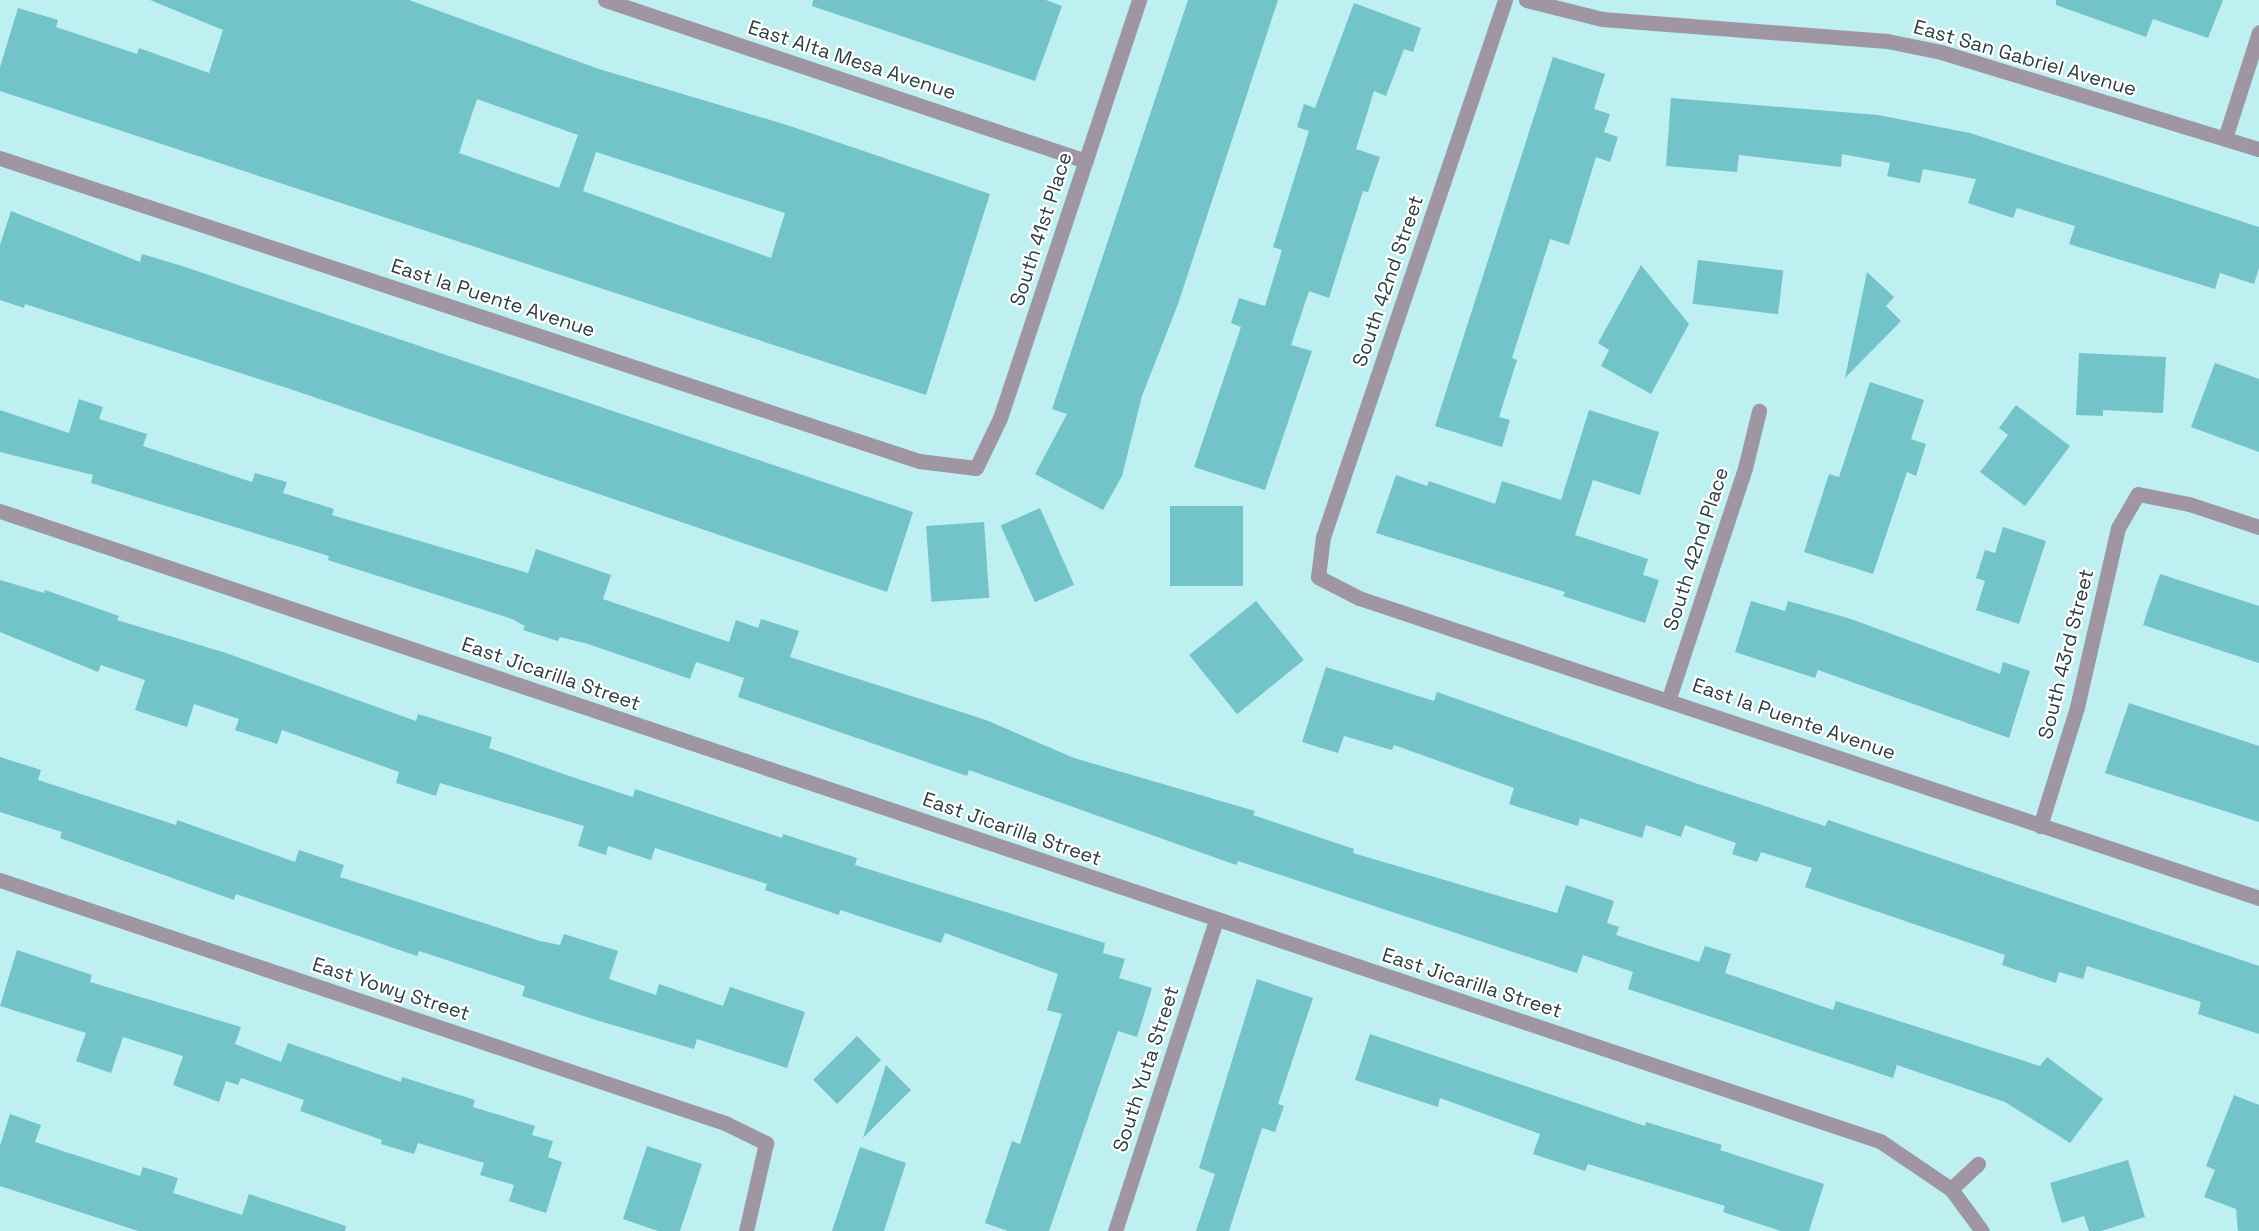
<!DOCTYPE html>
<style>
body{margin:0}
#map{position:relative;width:2259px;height:1231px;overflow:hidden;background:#beeff1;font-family:"Space Grotesk",sans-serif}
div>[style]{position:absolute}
.building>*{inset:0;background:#72c4c9;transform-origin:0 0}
.minor>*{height:15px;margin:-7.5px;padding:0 7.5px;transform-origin:7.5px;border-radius:7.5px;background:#a096a3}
span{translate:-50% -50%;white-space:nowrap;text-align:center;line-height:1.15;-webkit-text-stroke:4.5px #fff;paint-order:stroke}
.street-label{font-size:20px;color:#2d4041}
</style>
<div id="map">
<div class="building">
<i style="clip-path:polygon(evenodd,150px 0,409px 0,599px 69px,787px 125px,990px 194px,926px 395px,0 91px,0 67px,18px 8px,58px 20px,56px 27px,137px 54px,139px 48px,209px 73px,223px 30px,150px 0,477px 99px,578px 135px,559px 188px,459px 153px,477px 99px,150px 0,596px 152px,785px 213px,771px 258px,583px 191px,596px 152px)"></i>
<i style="clip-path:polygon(813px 0,1046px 0,1062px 6px,1035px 81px,812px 6px)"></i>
<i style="clip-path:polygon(1188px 0,1278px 0,1178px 304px,1142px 396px,1122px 476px,1103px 510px,1035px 474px,1067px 414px,1052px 409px)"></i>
<i style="clip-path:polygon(2056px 0,2223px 0,2208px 38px,2153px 19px,2146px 37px,2056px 5px)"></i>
<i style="clip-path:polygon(1354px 3px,1421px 28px,1413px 52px,1404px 49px,1386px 96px,1374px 91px,1356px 149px,1380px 157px,1368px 192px,1363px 191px,1329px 298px,1309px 291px,1291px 345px,1312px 351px,1265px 490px,1194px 467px,1241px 327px,1231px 323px,1239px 298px,1265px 306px,1282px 250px,1273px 247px,1309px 131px,1297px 127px,1304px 104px,1315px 108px)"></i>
<i style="clip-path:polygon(1553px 57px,1605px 74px,1594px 109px,1610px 114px,1604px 132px,1618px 137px,1610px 162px,1596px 157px,1569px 245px,1550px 239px,1512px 358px,1517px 360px,1499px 417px,1510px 420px,1502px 447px,1435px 426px)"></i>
<i style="clip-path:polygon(1671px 98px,1878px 115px,1970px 133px,2259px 227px,2259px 268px,2254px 284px,2220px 273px,2215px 289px,2069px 244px,2075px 226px,2017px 208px,2013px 218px,1968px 203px,1976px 179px,1923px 169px,1920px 183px,1887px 176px,1890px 163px,1842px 154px,1841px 167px,1739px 155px,1737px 172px,1666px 166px)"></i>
<i style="clip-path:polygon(11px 211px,140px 262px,142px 254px,182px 266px,913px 512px,887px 592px,290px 389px,25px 304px,24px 308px,0 300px,0 245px)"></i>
<i style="left:1698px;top:260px;width:86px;height:44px;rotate:7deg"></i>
<i style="clip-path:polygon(1641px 265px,1689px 324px,1651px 394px,1601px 366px,1609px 350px,1598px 343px)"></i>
<i style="clip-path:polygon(1867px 272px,1894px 297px,1886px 306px,1901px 321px,1845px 378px)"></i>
<i style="clip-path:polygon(2079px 353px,2166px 357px,2163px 413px,2103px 410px,2103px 416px,2076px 415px)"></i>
<i style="clip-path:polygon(2215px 363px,2259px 379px,2259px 452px,2191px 427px)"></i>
<i style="clip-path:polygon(1870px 382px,1924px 400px,1911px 439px,1926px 444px,1916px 476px,1907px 472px,1873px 574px,1804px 552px,1829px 474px,1839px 477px)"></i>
<i style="clip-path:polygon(79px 399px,103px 407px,99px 419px,147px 434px,143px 446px,252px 482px,255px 473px,287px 482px,283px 493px,334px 509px,332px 515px,528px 573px,536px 549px,611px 575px,603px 599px,729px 642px,736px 620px,758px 628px,761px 619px,799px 631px,790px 657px,986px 720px,1074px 758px,1255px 811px,1253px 815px,1354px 849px,1353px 853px,1557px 913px,1566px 885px,1614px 901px,1607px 923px,1619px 927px,1616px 935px,1699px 962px,1705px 946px,1731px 954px,1725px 973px,1833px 1010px,1836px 1001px,2040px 1066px,2047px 1057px,2103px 1099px,2070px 1143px,2005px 1102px,1897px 1065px,1893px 1078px,1628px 989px,1633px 972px,1583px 955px,1577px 973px,1238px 861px,1236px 865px,969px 770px,967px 776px,738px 697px,744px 678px,696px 662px,690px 679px,588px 644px,560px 637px,558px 641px,523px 630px,525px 626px,512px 619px,328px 560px,329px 556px,91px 483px,93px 475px,0 452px,0 410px,69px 433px)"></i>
<i style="clip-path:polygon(2016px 405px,2070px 446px,2025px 506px,1980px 472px,2008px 435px,1999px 428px)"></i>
<i style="clip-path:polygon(1589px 410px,1659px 432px,1640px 495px,1593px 480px,1575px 535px,1648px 559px,1643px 575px,1659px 580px,1645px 623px,1563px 596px,1565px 592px,1376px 533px,1396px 475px,1427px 486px,1429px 481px,1495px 504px,1502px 481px,1561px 500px)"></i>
<i style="left:1170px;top:506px;width:73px;height:80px"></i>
<i style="left:1040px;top:508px;width:84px;height:43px;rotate:66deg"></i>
<i style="left:984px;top:522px;width:76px;height:58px;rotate:86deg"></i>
<i style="clip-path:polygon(2003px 527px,2046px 541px,2019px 624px,1976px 610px,1985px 581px,1976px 578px,1985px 550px,1995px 553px)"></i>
<i style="clip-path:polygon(2160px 574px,2259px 606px,2259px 663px,2143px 625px)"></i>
<i style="clip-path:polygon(0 580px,44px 593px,45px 590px,119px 616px,117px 620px,226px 653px,416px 721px,418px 714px,492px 737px,489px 748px,578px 779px,633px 797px,635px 789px,782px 838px,783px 834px,857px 858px,855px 865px,1105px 943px,1103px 953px,1125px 959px,1119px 978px,1152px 988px,1137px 1037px,1118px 1031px,1049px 1231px,1008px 1231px,985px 1223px,1012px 1141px,1020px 1144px,1062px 1014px,1047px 1010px,1058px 974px,945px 933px,941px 943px,840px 910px,839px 915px,765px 890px,767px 884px,655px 848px,651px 860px,608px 846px,606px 855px,578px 846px,584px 826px,440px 783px,436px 796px,396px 783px,399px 772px,282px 730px,277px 744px,235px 730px,239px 719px,194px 704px,187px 727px,135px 710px,145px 680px,101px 665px,98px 672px,0 632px)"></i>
<i style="left:1256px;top:601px;width:76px;height:86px;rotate:51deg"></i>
<i style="clip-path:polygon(1751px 601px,1785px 611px,1788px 601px,1851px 619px,2000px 674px,2003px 662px,2030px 671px,2009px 738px,1818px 670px,1815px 678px,1735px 652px)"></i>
<i style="clip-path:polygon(1326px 667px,1434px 701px,1437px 692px,1698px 784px,1825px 826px,1828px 820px,2259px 966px,2259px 1034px,2198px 1014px,2201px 1002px,2087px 966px,2083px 979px,2059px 972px,2056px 983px,2002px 965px,2005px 955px,1805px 887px,1812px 868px,1761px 852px,1757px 862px,1732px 854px,1736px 843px,1685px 825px,1681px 837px,1646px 825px,1642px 838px,1580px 818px,1578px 826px,1509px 804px,1514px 788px,1394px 745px,1392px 750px,1344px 736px,1338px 753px,1302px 742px)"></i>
<i style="clip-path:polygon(2129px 703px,2259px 746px,2259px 822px,2105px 773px)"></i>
<i style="clip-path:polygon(0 757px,41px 770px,38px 780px,176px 825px,177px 820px,295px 862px,299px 850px,344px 865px,340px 877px,540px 941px,560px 945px,564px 934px,618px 951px,609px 979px,656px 995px,659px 984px,723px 1006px,730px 987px,805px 1012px,787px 1068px,697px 1039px,694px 1049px,596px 1020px,522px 996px,525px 986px,419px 951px,417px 956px,236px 894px,234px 900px,60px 838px,62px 832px,0 812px)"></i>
<i style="clip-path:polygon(17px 950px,92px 975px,90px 982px,241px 1027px,235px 1044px,281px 1062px,288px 1043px,401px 1082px,402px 1077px,475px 1100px,473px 1107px,535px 1126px,532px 1135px,553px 1141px,548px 1157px,562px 1162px,546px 1213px,509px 1201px,514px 1185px,480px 1175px,484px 1163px,418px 1143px,414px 1154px,381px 1144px,382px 1140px,300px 1111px,304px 1100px,241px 1078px,238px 1085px,226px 1081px,219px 1102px,173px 1085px,183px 1056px,123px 1037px,111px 1073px,76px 1061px,86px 1033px,0 1006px)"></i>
<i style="clip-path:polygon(1257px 979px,1313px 998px,1278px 1104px,1284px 1106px,1275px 1132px,1262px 1128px,1229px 1231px,1196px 1231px,1215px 1174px,1199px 1168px)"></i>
<i style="clip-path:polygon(1370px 1034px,1645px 1126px,1646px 1122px,1722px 1145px,1720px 1150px,1824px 1184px,1809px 1231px,1781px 1231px,1723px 1212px,1725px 1206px,1588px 1164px,1585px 1171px,1533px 1154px,1540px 1134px,1440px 1098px,1438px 1107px,1355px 1080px)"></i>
<i style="left:857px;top:1036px;width:34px;height:62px;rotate:45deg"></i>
<i style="clip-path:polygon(886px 1065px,911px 1090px,863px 1138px)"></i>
<i style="clip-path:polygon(2234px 1095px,2259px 1105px,2259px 1231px,2238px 1231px,2236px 1209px,2204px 1197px,2215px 1170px,2206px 1166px)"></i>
<i style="clip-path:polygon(10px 1114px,41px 1125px,35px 1142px,140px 1176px,143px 1167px,178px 1178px,173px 1193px,242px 1215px,249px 1194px,346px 1226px,345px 1231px,138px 1231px,0 1186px,0 1146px)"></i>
<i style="clip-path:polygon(647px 1146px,702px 1164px,680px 1231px,658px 1231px,623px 1219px)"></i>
<i style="clip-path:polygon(860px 1147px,906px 1163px,884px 1231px,832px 1231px)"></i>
<i style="clip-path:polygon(2128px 1160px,2145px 1217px,2101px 1231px,2089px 1231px,2084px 1216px,2062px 1223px,2050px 1183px)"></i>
</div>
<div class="minor">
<i style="left:605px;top:0;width:507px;rotate:18.51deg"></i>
<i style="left:1505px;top:0;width:567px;rotate:108.72deg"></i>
<i style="left:1323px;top:537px;width:40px;rotate:97.1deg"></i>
<i style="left:1318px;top:577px;width:46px;rotate:27.1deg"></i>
<i style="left:1359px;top:598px;width:949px;rotate:18.43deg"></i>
<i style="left:1526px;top:0;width:78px;rotate:14deg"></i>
<i style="left:1602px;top:19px;width:286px;rotate:4.4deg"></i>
<i style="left:1887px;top:41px;width:55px;rotate:11.5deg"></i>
<i style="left:1941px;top:52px;width:332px;rotate:17deg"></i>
<i style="left:2225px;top:138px;width:111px;rotate:-72.2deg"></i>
<i style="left:0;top:158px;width:968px;rotate:18.25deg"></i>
<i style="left:919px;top:461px;width:57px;rotate:7deg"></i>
<i style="left:976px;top:468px;width:55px;rotate:-64.4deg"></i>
<i style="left:1000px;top:418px;width:441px;rotate:-71.6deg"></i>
<i style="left:0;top:511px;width:1983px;rotate:18.53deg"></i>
<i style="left:1880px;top:1141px;width:86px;rotate:34.1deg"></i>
<i style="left:1951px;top:1189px;width:52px;rotate:53.6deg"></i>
<i style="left:1669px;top:698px;width:242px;rotate:-71.7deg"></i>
<i style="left:1745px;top:468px;width:59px;rotate:-76.2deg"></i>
<i style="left:2040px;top:826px;width:125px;rotate:-72.7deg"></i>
<i style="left:2077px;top:707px;width:184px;rotate:-77.1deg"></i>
<i style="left:2118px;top:528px;width:39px;rotate:-60deg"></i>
<i style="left:2138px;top:494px;width:52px;rotate:11.1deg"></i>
<i style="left:2189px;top:504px;width:74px;rotate:18.2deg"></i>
<i style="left:0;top:880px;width:765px;rotate:18.53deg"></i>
<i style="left:725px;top:1123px;width:46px;rotate:26deg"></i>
<i style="left:766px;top:1143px;width:90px;rotate:102.8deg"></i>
<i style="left:1951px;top:1189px;width:37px;rotate:-43deg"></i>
<i style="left:1115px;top:1231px;width:327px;rotate:-72deg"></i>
</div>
<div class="street-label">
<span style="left:2025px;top:58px;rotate:16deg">East San Gabriel Avenue</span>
<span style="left:852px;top:60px;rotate:18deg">East Alta Mesa Avenue</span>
<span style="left:1041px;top:229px;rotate:-72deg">South 41st Place</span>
<span style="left:1388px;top:281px;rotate:-71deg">South 42nd Street</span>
<span style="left:493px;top:298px;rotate:18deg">East la Puente Avenue</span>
<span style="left:1696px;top:549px;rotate:-72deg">South 42nd Place</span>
<span style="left:2066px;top:654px;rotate:-76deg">South 43rd Street</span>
<span style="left:551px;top:674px;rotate:19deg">East Jicarilla Street</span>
<span style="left:1794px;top:719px;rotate:19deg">East la Puente Avenue</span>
<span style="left:1012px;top:829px;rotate:19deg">East Jicarilla Street</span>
<span style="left:1472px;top:983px;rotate:18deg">East Jicarilla Street</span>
<span style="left:391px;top:989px;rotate:18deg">East Yowy Street</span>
<span style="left:1146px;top:1069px;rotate:-72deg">South Yuta Street</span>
</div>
</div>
